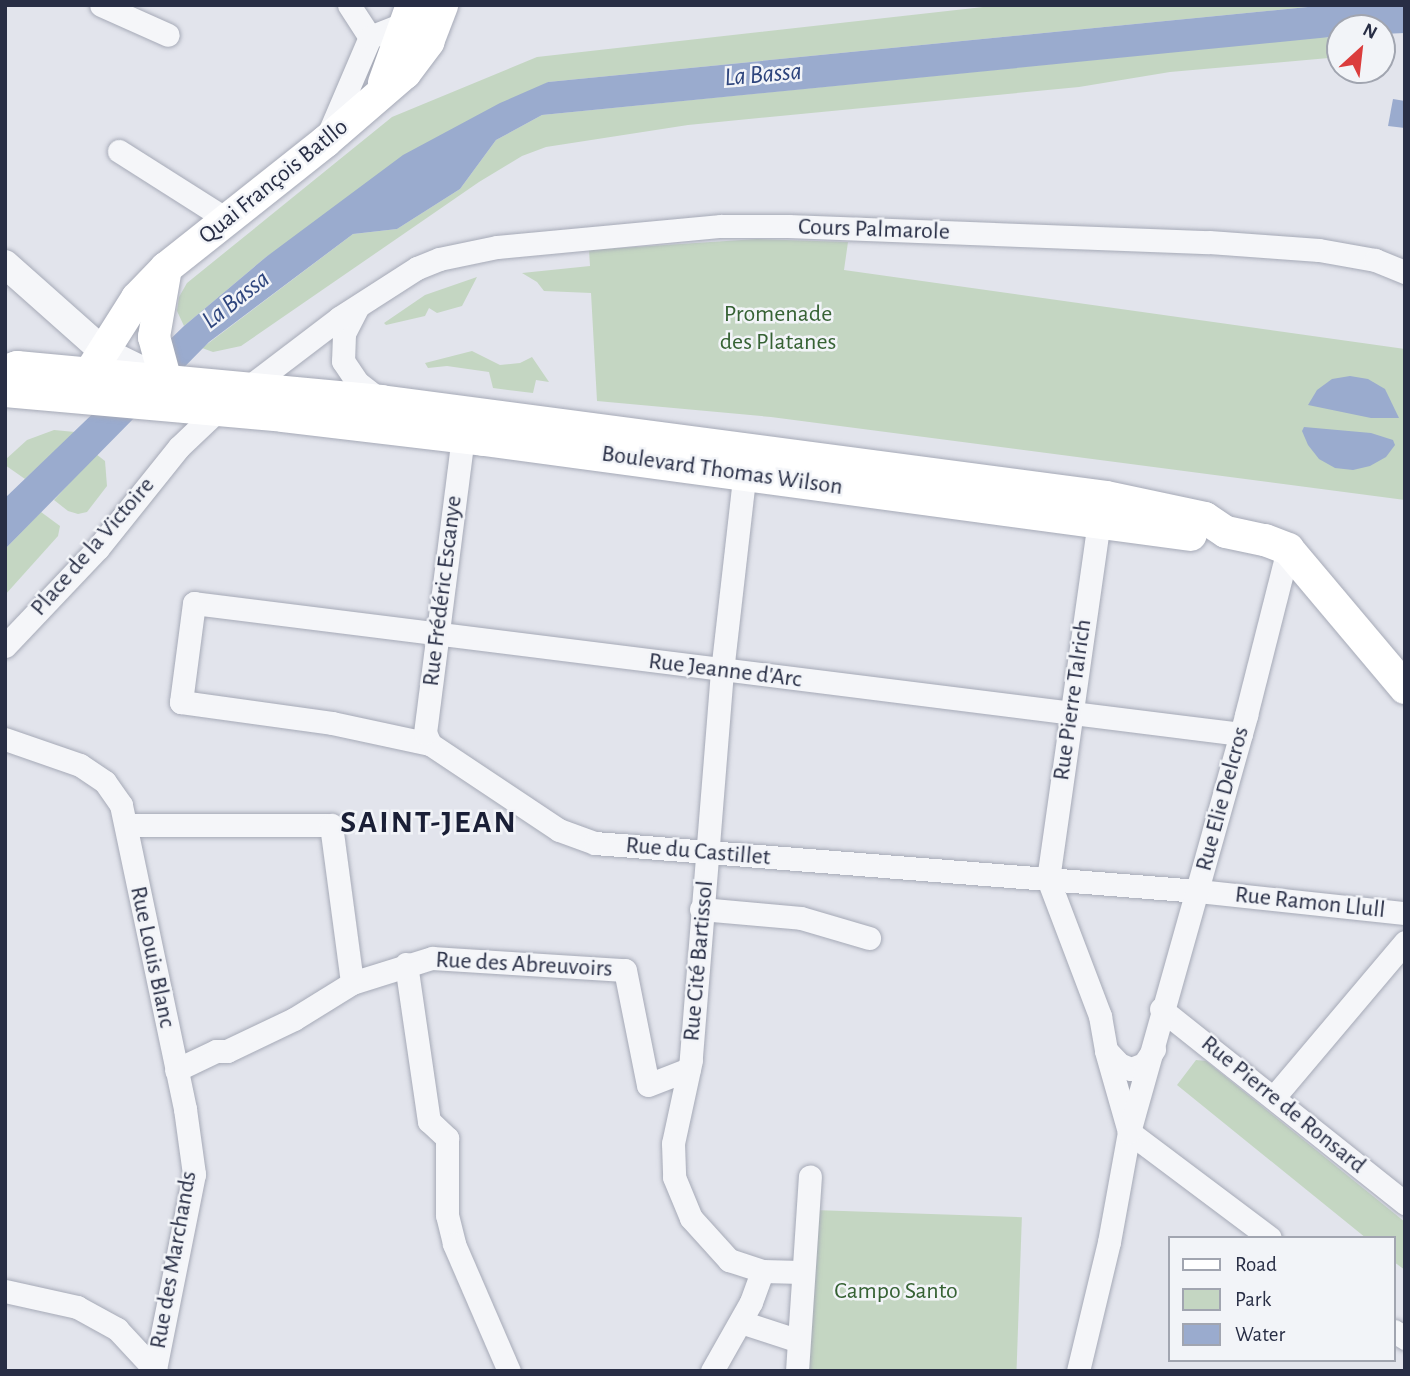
<!DOCTYPE html>
<meta charset="utf-8">
<style>
body{margin:0}
#map{position:relative;width:1410px;height:1376px;overflow:hidden;background:#e2e4ec;font-family:"Alegreya Sans",sans-serif}
div>[style]{position:absolute}
.green>*{inset:0;background:#c4d6c2;transform-origin:0 0}
.water>*{inset:0;background:#9aabce}
.roads{filter:drop-shadow(0 0 2px #a6aab7) drop-shadow(0 0 2px #a6aab7)}
.minor>*{height:23px;margin:-11.5px;padding:0 11.5px;transform-origin:11.5px;border-radius:11.5px;background:#f5f6f9}
.tertiary>*{height:28px;margin:-14px;padding:0 14px;transform-origin:14px;border-radius:14px;background:#f5f6f9}
.secondary>*{height:32px;margin:-16px;padding:0 16px;transform-origin:16px;border-radius:16px;background:#fff}
span{translate:-50% -50%;white-space:nowrap;text-align:center;line-height:1.15;-webkit-text-stroke:5px #f2f4f8;paint-order:stroke}
.street-label{font-size:24px;color:#282e45}
.park-label{font-size:24px;color:#366234}
.water-label{font-size:26px;color:#2e457d;font-style:italic}
.district-label{font-size:32px;color:#1a1f36;font-weight:700;letter-spacing:2px}
.frame{position:absolute;inset:0;border:7px solid #282e45;pointer-events:none}
.legend{position:absolute;left:1168px;top:1236px;width:228px;height:126px;box-sizing:border-box;background:#f2f4f8;border:2px solid #a1a5b0;margin:0;padding:9px 12px;list-style:none;font-size:21px;color:#282e45}
.legend li{display:flex;align-items:center;gap:14px;height:35px}
.legend b{width:35px;border:2px solid #a1a5b0}
.north{position:absolute;left:1326px;top:14px;width:70px;height:70px;box-sizing:border-box;background:#f2f4f8;border:2px solid #a1a5b0;border-radius:50%;rotate:27deg;font-size:19px;font-weight:700;line-height:28px;text-align:center;color:#282e45}
.north::after{content:'';display:block;margin:auto;width:24px;height:32px;background:#db3d3d;clip-path:polygon(50% 0,100% 100%,50% 72%,0 100%)}
</style>
<div id="map">
<div class="green">
<i style="clip-path:polygon(1001px 5px,1328px 5px,548px 82px,266px 257px,184px 326px,177px 311px,179px 297px,187px 283px,392px 117px,537px 57px)"></i>
<i style="clip-path:polygon(1322px 37px,1340px 38px,1340px 57px,1170px 72px,1079px 87px,688px 125px,546px 147px,522px 156px,479px 182px,241px 346px,213px 352px,202px 348px,353px 234px,397px 229px,460px 189px,496px 140px,542px 115px)"></i>
<i style="clip-path:polygon(757px 239px,848px 242px,844px 270px,1405px 349px,1405px 500px,771px 417px,597px 401px,591px 293px,544px 291px,537px 282px,522px 273px,590px 266px,589px 250px)"></i>
<i style="clip-path:polygon(477px 277px,462px 306px,437px 313px,429px 308px,425px 316px,386px 325px,384px 323px,425px 295px)"></i>
<i style="clip-path:polygon(472px 351px,500px 365px,520px 363px,532px 357px,549px 382px,536px 380px,533px 393px,493px 388px,489px 372px,447px 366px,428px 368px,425px 363px)"></i>
<i style="clip-path:polygon(54px 430px,75px 432px,25px 479px,5px 465px,5px 460px,27px 440px)"></i>
<i style="clip-path:polygon(96px 454px,105px 461px,107px 486px,87px 512px,78px 514px,68px 511px,54px 500px)"></i>
<i style="clip-path:polygon(41px 512px,60px 526px,58px 536px,5px 595px,5px 549px)"></i>
<i style="clip-path:polygon(1196px 1060px,1206px 1061px,1405px 1222px,1405px 1270px,1394px 1262px,1394px 1238px,1366px 1238px,1177px 1085px)"></i>
<i style="left:814px;top:1210px;width:208px;height:161px;rotate:2deg"></i>
</div>
<div class="water">
<i style="clip-path:polygon(1328px 5px,1405px 5px,1405px 33px,1382px 34px,1382px 28px,1340px 28px,1340px 36px,542px 115px,496px 140px,460px 189px,397px 229px,353px 234px,209px 342px,5px 549px,5px 498px,184px 326px,266px 257px,403px 155px,500px 103px,548px 82px)"></i>
<i style="clip-path:polygon(1393px 99px,1405px 101px,1405px 128px,1388px 126px)"></i>
<i style="clip-path:polygon(1350px 376px,1368px 379px,1385px 389px,1399px 418px,1371px 418px,1308px 405px,1317px 390px,1332px 379px)"></i>
<i style="clip-path:polygon(1304px 427px,1371px 433px,1393px 440px,1395px 445px,1386px 457px,1370px 466px,1353px 470px,1335px 468px,1319px 459px,1308px 445px,1302px 431px)"></i>
</div>
<div class="roads">
<div class="minor">
<i style="left:101px;top:5px;width:73px;rotate:24.1deg"></i>
<i style="left:349px;top:5px;width:38px;rotate:57deg"></i>
<i style="left:328px;top:135px;width:107px;rotate:-66.8deg"></i>
<i style="left:370px;top:37px;width:41px;rotate:-21.5deg"></i>
<i style="left:119px;top:151px;width:127px;rotate:32.4deg"></i>
<i style="left:357px;top:308px;width:29px;rotate:117deg"></i>
<i style="left:344px;top:334px;width:27px;rotate:92deg"></i>
<i style="left:343px;top:361px;width:25px;rotate:56deg"></i>
<i style="left:357px;top:382px;width:31px;rotate:38deg"></i>
<i style="left:746px;top:461px;width:211px;rotate:96.5deg"></i>
<i style="left:722px;top:671px;width:390px;rotate:94.6deg"></i>
<i style="left:691px;top:1060px;width:85px;rotate:102.2deg"></i>
<i style="left:673px;top:1143px;width:34px;rotate:88deg"></i>
<i style="left:674px;top:1177px;width:44px;rotate:67.5deg"></i>
<i style="left:691px;top:1218px;width:57px;rotate:47.9deg"></i>
<i style="left:729px;top:1260px;width:35px;rotate:18deg"></i>
<i style="left:762px;top:1271px;width:40px;rotate:1.4deg"></i>
<i style="left:1099px;top:521px;width:362px;rotate:98.1deg"></i>
<i style="left:1048px;top:879px;width:147px;rotate:69.2deg"></i>
<i style="left:1100px;top:1016px;width:35px;rotate:80deg"></i>
<i style="left:1106px;top:1050px;width:19px;rotate:47deg"></i>
<i style="left:1119px;top:1064px;width:13px;rotate:23deg"></i>
<i style="left:1131px;top:1069px;width:14px;rotate:-21deg"></i>
<i style="left:1144px;top:1064px;width:18px;rotate:-56deg"></i>
<i style="left:5px;top:646px;width:135px;rotate:-46.5deg"></i>
<i style="left:98px;top:548px;width:129px;rotate:-51.3deg"></i>
<i style="left:179px;top:447px;width:52px;rotate:-43.5deg"></i>
<i style="left:217px;top:411px;width:153px;rotate:-37.3deg"></i>
<i style="left:339px;top:318px;width:93px;rotate:-32.7deg"></i>
<i style="left:417px;top:268px;width:24px;rotate:-22deg"></i>
<i style="left:439px;top:259px;width:59px;rotate:-11.7deg"></i>
<i style="left:497px;top:247px;width:225px;rotate:-5.4deg"></i>
<i style="left:721px;top:226px;width:67px"></i>
<i style="left:788px;top:226px;width:421px;rotate:2.2deg"></i>
<i style="left:1209px;top:242px;width:110px;rotate:4.2deg"></i>
<i style="left:1319px;top:250px;width:57px;rotate:10.1deg"></i>
<i style="left:1375px;top:260px;width:32px;rotate:22deg"></i>
<i style="left:1241px;top:734px;width:1055px;rotate:-172.87deg"></i>
<i style="left:194px;top:603px;width:100px;rotate:97.5deg"></i>
<i style="left:181px;top:702px;width:152px;rotate:7.9deg"></i>
<i style="left:332px;top:723px;width:100px;rotate:12.1deg"></i>
<i style="left:430px;top:744px;width:155px;rotate:33.7deg"></i>
<i style="left:559px;top:830px;width:38px;rotate:20deg"></i>
<i style="left:595px;top:843px;width:605px;rotate:4.55deg"></i>
<i style="left:1198px;top:891px;width:208px;rotate:6.1deg"></i>
<i style="left:5px;top:739px;width:79px;rotate:19.1deg"></i>
<i style="left:80px;top:765px;width:30px;rotate:34deg"></i>
<i style="left:105px;top:782px;width:28px;rotate:55deg"></i>
<i style="left:121px;top:805px;width:311px;rotate:78.1deg"></i>
<i style="left:185px;top:1109px;width:66px;rotate:82.1deg"></i>
<i style="left:194px;top:1174px;width:200px;rotate:101.3deg"></i>
<i style="left:430px;top:744px;width:12px;rotate:-114deg"></i>
<i style="left:425px;top:733px;width:298px;rotate:-82.7deg"></i>
<i style="left:126px;top:825px;width:205px"></i>
<i style="left:331px;top:825px;width:159px;rotate:82.4deg"></i>
<i style="left:701px;top:909px;width:100px;rotate:5.1deg"></i>
<i style="left:801px;top:918px;width:71px;rotate:16.4deg"></i>
<i style="left:406px;top:964px;width:159px;rotate:81.7deg"></i>
<i style="left:429px;top:1121px;width:25px;rotate:43deg"></i>
<i style="left:447px;top:1138px;width:77px;rotate:90deg"></i>
<i style="left:447px;top:1215px;width:30px;rotate:76deg"></i>
<i style="left:454px;top:1244px;width:138px;rotate:66.6deg"></i>
<i style="left:1161px;top:1009px;width:312px;rotate:38.5deg"></i>
<i style="left:1106px;top:1051px;width:84px;rotate:74.1deg"></i>
<i style="left:176px;top:1070px;width:44px;rotate:-25.4deg"></i>
<i style="left:216px;top:1051px;width:11px"></i>
<i style="left:227px;top:1051px;width:74px;rotate:-25.5deg"></i>
<i style="left:294px;top:1019px;width:68px;rotate:-31.8deg"></i>
<i style="left:352px;top:983px;width:84px;rotate:-17.4deg"></i>
<i style="left:432px;top:958px;width:193px;rotate:3.6deg"></i>
<i style="left:625px;top:970px;width:117px;rotate:78.7deg"></i>
<i style="left:648px;top:1085px;width:44px;rotate:-21.3deg"></i>
<i style="left:1274px;top:1097px;width:203px;rotate:-49.8deg"></i>
<i style="left:1129px;top:1132px;width:176px;rotate:36.9deg"></i>
<i style="left:5px;top:1291px;width:74px;rotate:12.5deg"></i>
<i style="left:77px;top:1307px;width:46px;rotate:28.8deg"></i>
<i style="left:117px;top:1329px;width:57px;rotate:47.1deg"></i>
<i style="left:741px;top:1322px;width:58px;rotate:18.1deg"></i>
<i style="left:1394px;top:1331px;width:13px;rotate:32deg"></i>
<i style="left:712px;top:1371px;width:79px;rotate:-60.5deg"></i>
<i style="left:751px;top:1302px;width:33px;rotate:-70deg"></i>
<i style="left:797px;top:1371px;width:195px;rotate:-86.2deg"></i>
<i style="left:1078px;top:1371px;width:133px;rotate:-76.5deg"></i>
<i style="left:1109px;top:1242px;width:112px;rotate:-79.7deg"></i>
<i style="left:1129px;top:1132px;width:433px;rotate:-74.3deg"></i>
<i style="left:1246px;top:715px;width:171px;rotate:-75.8deg"></i>
</div>
<div class="tertiary">
<i style="left:5px;top:264px;width:131px;rotate:41.6deg"></i>
<i style="left:103px;top:351px;width:59px;rotate:26.1deg"></i>
</div>
<div class="secondary">
<i style="left:384px;top:83px;width:83px;rotate:-70.3deg"></i>
<i style="left:166px;top:268px;width:70px;rotate:99.9deg"></i>
<i style="left:154px;top:337px;width:65px;rotate:74.9deg"></i>
<i style="left:5px;top:371px;width:13px;rotate:-18deg"></i>
<i style="left:17px;top:367px;width:366px;rotate:5.3deg"></i>
<i style="left:381px;top:401px;width:731px;rotate:7.54deg"></i>
<i style="left:1106px;top:497px;width:101px;rotate:12deg"></i>
<i style="left:1205px;top:518px;width:25px;rotate:34deg"></i>
<i style="left:1226px;top:532px;width:40px;rotate:12deg"></i>
<i style="left:1265px;top:540px;width:25px;rotate:21deg"></i>
<i style="left:1288px;top:549px;width:182px;rotate:49.9deg"></i>
<i style="left:89px;top:374px;width:90px;rotate:-57.7deg"></i>
<i style="left:137px;top:298px;width:42px;rotate:-46deg"></i>
<i style="left:166px;top:268px;width:203px;rotate:-38.4deg"></i>
<i style="left:325px;top:142px;width:106px;rotate:-40.8deg"></i>
<i style="left:405px;top:73px;width:39px;rotate:-53deg"></i>
<i style="left:428px;top:42px;width:40px;rotate:-69deg"></i>
<i style="left:5px;top:391px;width:279px;rotate:5.1deg"></i>
<i style="left:283px;top:416px;width:202px;rotate:6.8deg"></i>
<i style="left:484px;top:440px;width:713px;rotate:7.65deg"></i>
</div>
</div>
<div class="street-label">
<span style="left:274px;top:182px;rotate:-39deg">Quai François Batllo</span>
<span style="left:874px;top:230px;rotate:2deg">Cours Palmarole</span>
<span style="left:722px;top:471px;rotate:8deg">Boulevard Thomas Wilson</span>
<span style="left:93px;top:547px;rotate:-49deg">Place de la Victoire</span>
<span style="left:443px;top:591px;rotate:-83deg">Rue Frédéric Escanye</span>
<span style="left:725px;top:671px;rotate:7deg">Rue Jeanne d'Arc</span>
<span style="left:1073px;top:700px;rotate:-82deg">Rue Pierre Talrich</span>
<span style="left:1223px;top:799px;rotate:-75deg">Rue Elie Delcros</span>
<span style="left:698px;top:852px;rotate:5deg">Rue du Castillet</span>
<span style="left:1310px;top:903px;rotate:6deg">Rue Ramon Llull</span>
<span style="left:152px;top:957px;rotate:78deg">Rue Louis Blanc</span>
<span style="left:699px;top:961px;rotate:-85deg">Rue Cité Bartissol</span>
<span style="left:524px;top:965px;rotate:3deg">Rue des Abreuvoirs</span>
<span style="left:1283px;top:1105px;rotate:39deg">Rue Pierre de Ronsard</span>
<span style="left:174px;top:1260px;rotate:-80deg">Rue des Marchands</span>
</div>
<div class="park-label">
<span style="left:778px;top:329px">Promenade<br>des Platanes</span>
<span style="left:896px;top:1292px">Campo Santo</span>
</div>
<div class="water-label">
<span style="left:763px;top:75px;rotate:-5deg">La Bassa</span>
<span style="left:236px;top:300px;rotate:-38deg">La Bassa</span>
</div>
<div class="district-label">
<span style="left:429px;top:822px">SAINT-JEAN</span>
</div>
<div class="frame"></div>
<ul class="legend">
<li><b style="height:9px;background:#fff"></b>Road</li>
<li><b style="height:19px;background:#c4d6c2"></b>Park</li>
<li><b style="height:19px;background:#9aabce"></b>Water</li>
</ul>
<div class="north">N</div>
</div>
